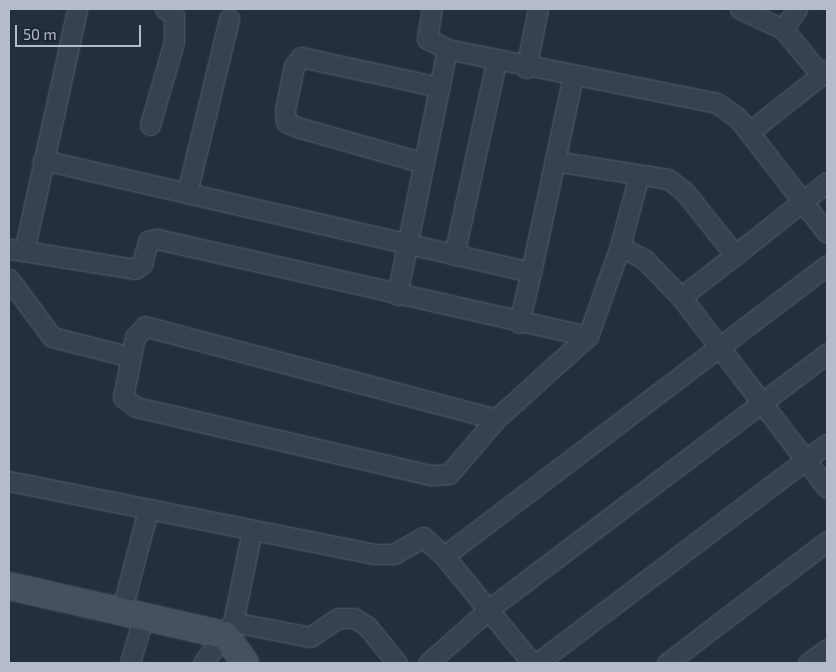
<!DOCTYPE html>
<style>
body{margin:0}
#map{position:relative;width:836px;height:672px;overflow:hidden;background:#242f3e;font-family:"Exo 2",sans-serif}
div>[style]{position:absolute}
.roads{filter:drop-shadow(0 0 1px #565f6c) drop-shadow(0 0 1px #565f6c)}
.street>*{height:19px;margin:-9.5px;padding:0 9.5px;transform-origin:9.5px;border-radius:9.5px;background:#38414e}
.secondary>*{height:26px;margin:-13px;padding:0 13px;transform-origin:13px;border-radius:13px;background:#465061}
span{translate:-50% -50%;white-space:nowrap;text-align:center;line-height:1.15;-webkit-text-stroke:4px #1d2633;paint-order:stroke}
.frame{position:absolute;inset:0;border:10px solid #b4bcc9;pointer-events:none}
.scale{position:absolute;left:15px;top:25px;width:126px;height:22px;box-sizing:border-box;border:2px solid #b4bcc9;border-top:0;padding-left:6px;font-size:15px;line-height:18px;white-space:nowrap;color:#b4bcc9;-webkit-text-stroke:4px #1d2633;paint-order:stroke}
</style>
<div id="map">
<div class="roads">
<div class="street">
<i style="left:740px;top:9px;width:47px;rotate:24.9deg"></i>
<i style="left:783px;top:29px;width:60px;rotate:50.4deg"></i>
<i style="left:821px;top:75px;width:8px;rotate:-40deg"></i>
<i style="left:783px;top:29px;width:24px;rotate:-55deg"></i>
<i style="left:447px;top:49px;width:275px;rotate:11.3deg"></i>
<i style="left:717px;top:103px;width:26px;rotate:36deg"></i>
<i style="left:738px;top:118px;width:145px;rotate:52.3deg"></i>
<i style="left:526px;top:68px;width:60px;rotate:-78.5deg"></i>
<i style="left:150px;top:125px;width:86px;rotate:-73.9deg"></i>
<i style="left:174px;top:42px;width:27px;rotate:-90deg"></i>
<i style="left:174px;top:15px;width:11px;rotate:-146deg"></i>
<i style="left:749px;top:132px;width:92px;rotate:-38.4deg"></i>
<i style="left:43px;top:160px;width:501px;rotate:12.93deg"></i>
<i style="left:531px;top:272px;width:200px;rotate:-77.9deg"></i>
<i style="left:554px;top:161px;width:115px;rotate:9deg"></i>
<i style="left:668px;top:179px;width:20px;rotate:37deg"></i>
<i style="left:684px;top:191px;width:82px;rotate:51.4deg"></i>
<i style="left:735px;top:255px;width:117px;rotate:-38.4deg"></i>
<i style="left:424px;top:163px;width:129px;rotate:-164.2deg"></i>
<i style="left:300px;top:128px;width:15px;rotate:-157deg"></i>
<i style="left:286px;top:122px;width:12px;rotate:-95deg"></i>
<i style="left:285px;top:110px;width:45px;rotate:-78.4deg"></i>
<i style="left:294px;top:66px;width:11px;rotate:-52deg"></i>
<i style="left:301px;top:57px;width:141px;rotate:12.3deg"></i>
<i style="left:639px;top:175px;width:73px;rotate:105deg"></i>
<i style="left:620px;top:246px;width:29px;rotate:29deg"></i>
<i style="left:645px;top:260px;width:52px;rotate:45.8deg"></i>
<i style="left:681px;top:297px;width:240px;rotate:52.6deg"></i>
<i style="left:187px;top:193px;width:179px;rotate:-76.4deg"></i>
<i style="left:9px;top:249px;width:15px;rotate:8deg"></i>
<i style="left:24px;top:251px;width:248px;rotate:-77.6deg"></i>
<i style="left:24px;top:251px;width:112px;rotate:9.2deg"></i>
<i style="left:135px;top:269px;width:9px;rotate:-36deg"></i>
<i style="left:142px;top:264px;width:24px;rotate:-75deg"></i>
<i style="left:148px;top:241px;width:9px;rotate:-13deg"></i>
<i style="left:157px;top:239px;width:442px;rotate:12.7deg"></i>
<i style="left:454px;top:255px;width:197px;rotate:-77.7deg"></i>
<i style="left:9px;top:279px;width:72px;rotate:53.4deg"></i>
<i style="left:52px;top:337px;width:81px;rotate:14.2deg"></i>
<i style="left:397px;top:295px;width:251px;rotate:-78.5deg"></i>
<i style="left:447px;top:49px;width:22px;rotate:-153deg"></i>
<i style="left:427px;top:39px;width:30px;rotate:-81deg"></i>
<i style="left:681px;top:297px;width:68px;rotate:-37.9deg"></i>
<i style="left:519px;top:323px;width:52px;rotate:-76.8deg"></i>
<i style="left:496px;top:419px;width:363px;rotate:-165.2deg"></i>
<i style="left:145px;top:326px;width:15px;rotate:132deg"></i>
<i style="left:135px;top:337px;width:61px;rotate:101.3deg"></i>
<i style="left:123px;top:397px;width:16px;rotate:38deg"></i>
<i style="left:136px;top:407px;width:303px;rotate:13deg"></i>
<i style="left:431px;top:475px;width:18px;rotate:-3deg"></i>
<i style="left:449px;top:474px;width:72px;rotate:-49.5deg"></i>
<i style="left:496px;top:419px;width:124px;rotate:-42.1deg"></i>
<i style="left:588px;top:336px;width:96px;rotate:-70.4deg"></i>
<i style="left:9px;top:481px;width:373px;rotate:11.3deg"></i>
<i style="left:375px;top:554px;width:19px"></i>
<i style="left:394px;top:554px;width:34px;rotate:-30deg"></i>
<i style="left:423px;top:537px;width:28px;rotate:42deg"></i>
<i style="left:121px;top:613px;width:106px;rotate:-75.3deg"></i>
<i style="left:233px;top:622px;width:78px;rotate:11deg"></i>
<i style="left:310px;top:637px;width:34px;rotate:-34deg"></i>
<i style="left:338px;top:618px;width:16px"></i>
<i style="left:354px;top:618px;width:15px;rotate:32deg"></i>
<i style="left:367px;top:626px;width:48px;rotate:51deg"></i>
<i style="left:130px;top:663px;width:47px;rotate:-73.9deg"></i>
<i style="left:203px;top:663px;width:51px;rotate:-53.8deg"></i>
<i style="left:233px;top:622px;width:94px;rotate:-78.3deg"></i>
<i style="left:428px;top:663px;width:81px;rotate:-41.5deg"></i>
<i style="left:489px;top:609px;width:424px;rotate:-37.1deg"></i>
<i style="left:532px;top:663px;width:139px;rotate:-129.4deg"></i>
<i style="left:444px;top:556px;width:481px;rotate:-37.2deg"></i>
<i style="left:537px;top:663px;width:363px;rotate:-37.1deg"></i>
<i style="left:667px;top:663px;width:201px;rotate:-37.3deg"></i>
<i style="left:808px;top:663px;width:24px;rotate:-36deg"></i>
</div>
<div class="secondary">
<i style="left:9px;top:586px;width:221px;rotate:12.8deg"></i>
<i style="left:225px;top:635px;width:34px;rotate:54deg"></i>
</div>
</div>
<div class="frame"></div>
<div class="scale">50 m</div>
</div>
